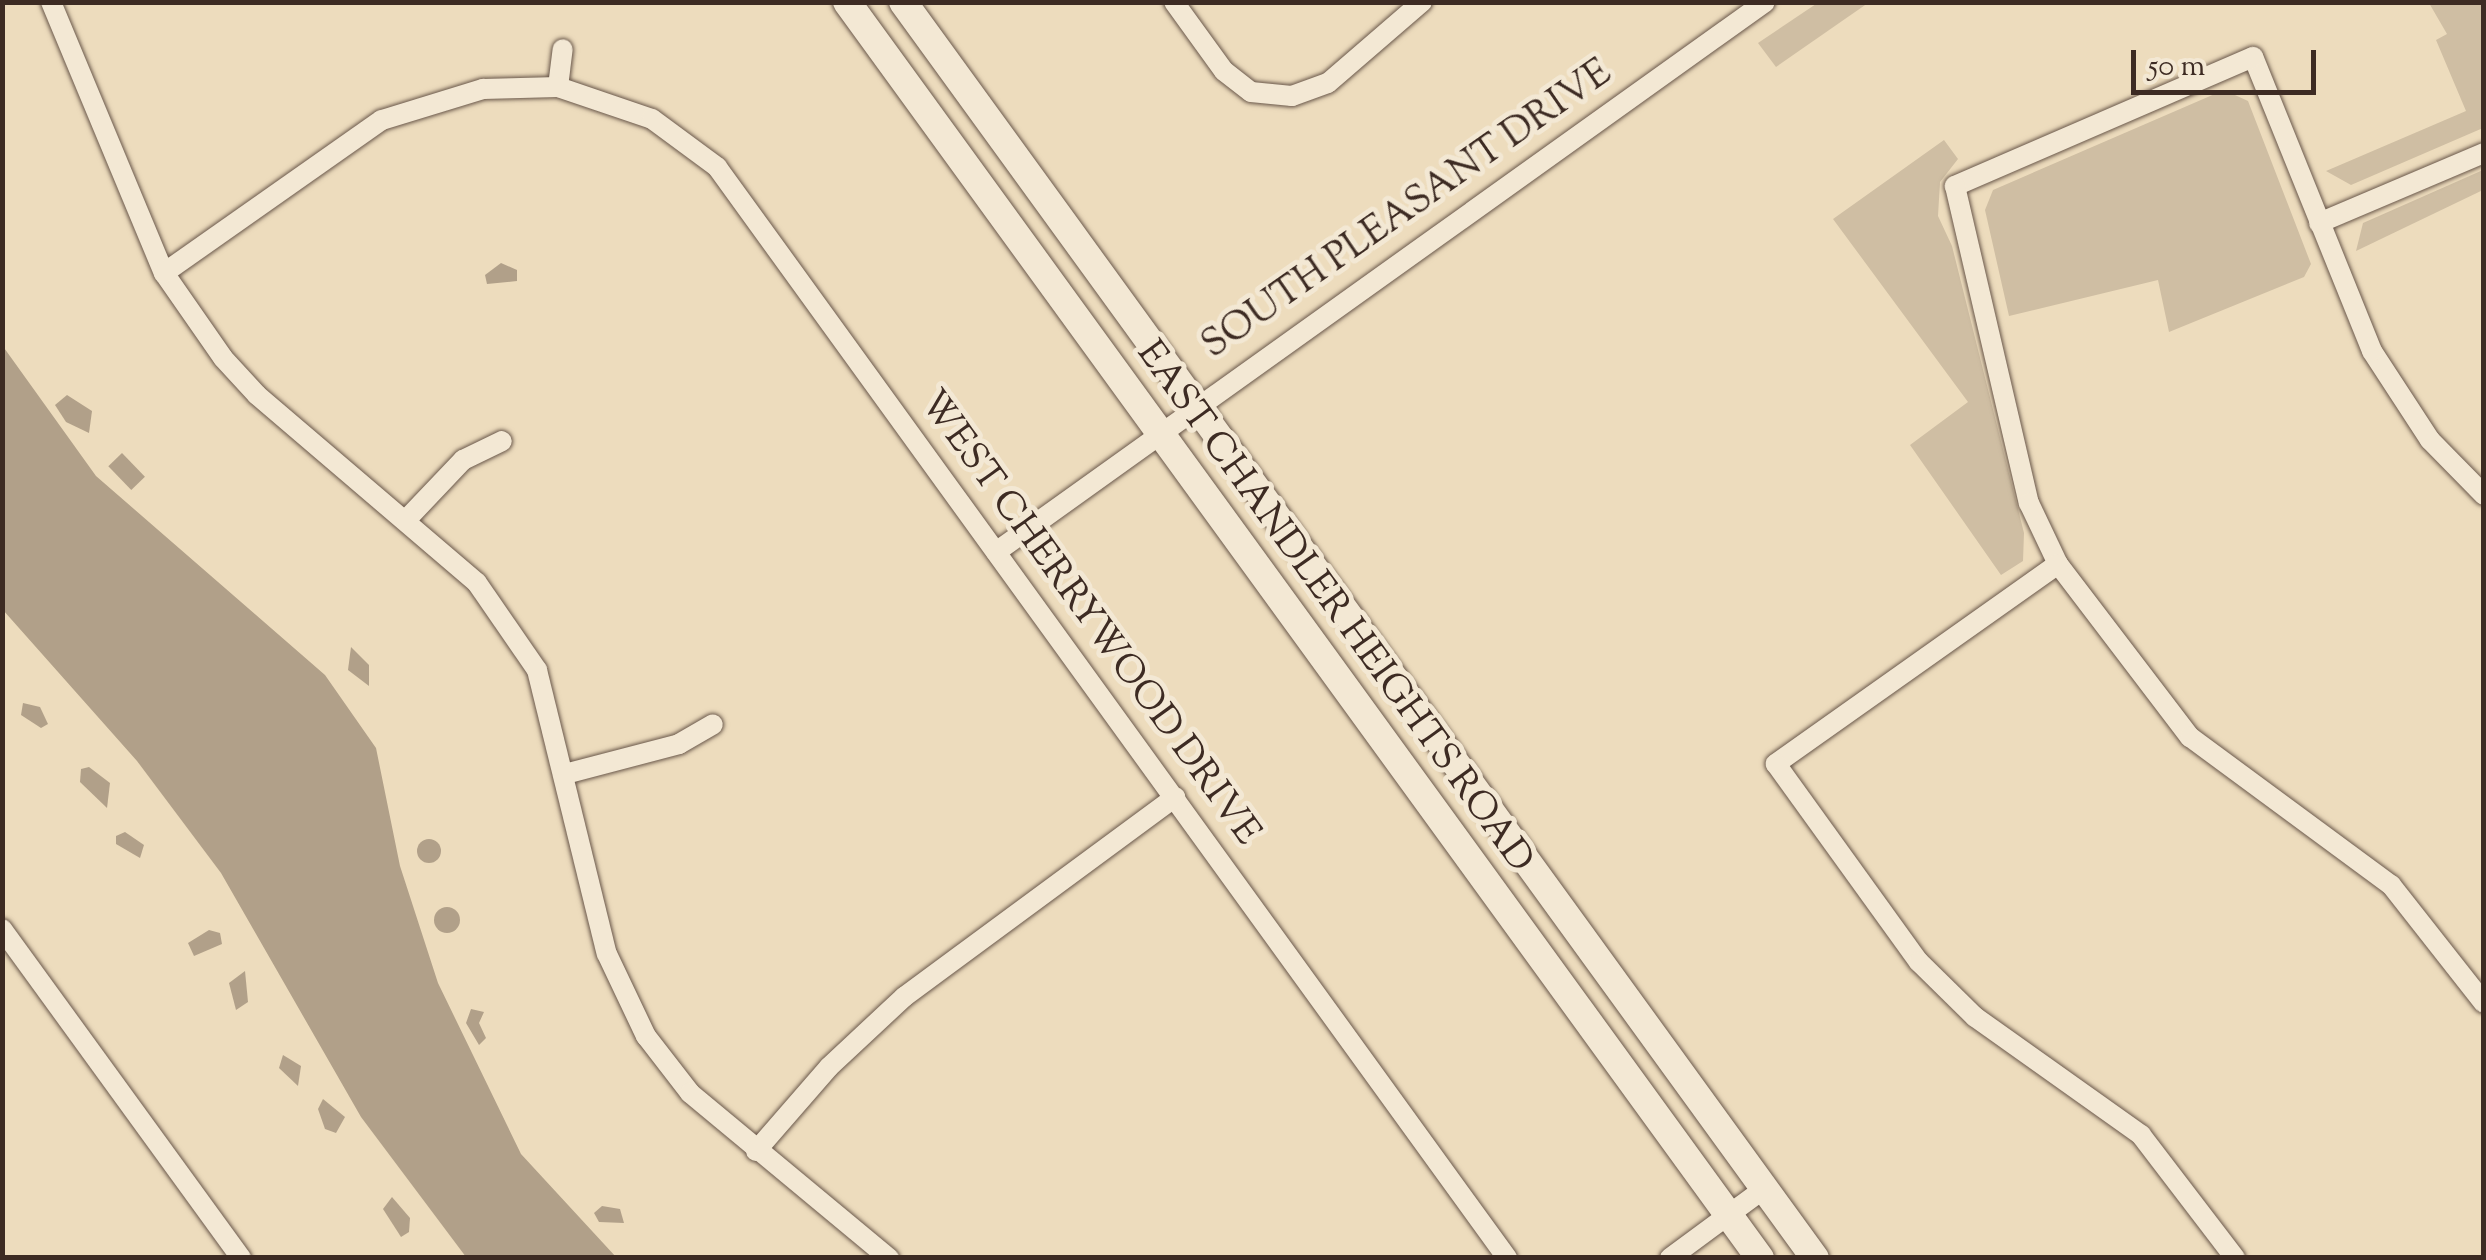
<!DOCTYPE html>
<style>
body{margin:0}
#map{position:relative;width:2486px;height:1260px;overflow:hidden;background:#eddcbd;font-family:"Sorts Mill Goudy",serif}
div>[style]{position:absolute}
.green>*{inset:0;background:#cfbea3}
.water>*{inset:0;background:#b1a089;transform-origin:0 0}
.round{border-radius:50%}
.roads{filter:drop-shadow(0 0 2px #69574a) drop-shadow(0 0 2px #69574a)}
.minor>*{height:20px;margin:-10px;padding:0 10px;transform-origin:10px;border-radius:10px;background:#f3e8d4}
.secondary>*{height:28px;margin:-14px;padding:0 14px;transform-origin:14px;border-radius:14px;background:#f3e8d4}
span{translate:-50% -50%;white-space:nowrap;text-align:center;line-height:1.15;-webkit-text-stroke:10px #f3e8d4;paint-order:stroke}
.street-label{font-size:38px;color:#3d2b23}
.frame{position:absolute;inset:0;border:5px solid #3d2b23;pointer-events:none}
.scale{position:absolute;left:2131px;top:50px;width:185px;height:45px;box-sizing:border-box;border:5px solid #3d2b23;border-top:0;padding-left:12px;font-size:30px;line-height:35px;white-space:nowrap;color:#3d2b23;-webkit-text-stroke:8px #f3e8d4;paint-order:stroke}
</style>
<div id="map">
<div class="green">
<i style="clip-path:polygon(1819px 2px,1868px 3px,1776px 67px,1758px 43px)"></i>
<i style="clip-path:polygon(2429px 3px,2483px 3px,2483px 128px,2351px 185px,2326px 171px,2466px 111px,2436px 40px,2447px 34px)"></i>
<i style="clip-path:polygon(2224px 90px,2248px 101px,2311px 264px,2304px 277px,2169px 332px,2158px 280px,2009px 316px,1985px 210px,1993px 190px)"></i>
<i style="clip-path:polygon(1944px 140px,1958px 159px,1940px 182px,1938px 216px,1952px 246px,2024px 533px,2023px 561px,2001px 575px,1910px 445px,1968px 402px,1833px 219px)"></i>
<i style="clip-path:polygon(2483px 170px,2483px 190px,2356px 251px,2363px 223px)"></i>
</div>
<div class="water">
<i style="clip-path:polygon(501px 263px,517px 270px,517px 281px,487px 284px,485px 275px)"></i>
<i style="clip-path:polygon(2px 345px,96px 476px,325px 675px,376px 748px,400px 866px,438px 983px,521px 1154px,616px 1257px,466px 1257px,361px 1117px,221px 873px,137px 761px,3px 610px)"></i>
<i style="clip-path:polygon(67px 395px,92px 411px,89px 433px,66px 422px,55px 405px)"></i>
<i style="left:122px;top:453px;width:33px;height:19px;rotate:46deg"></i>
<i style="clip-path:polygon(351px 647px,369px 665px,369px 686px,348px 670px)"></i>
<i style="clip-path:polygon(23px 703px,40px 707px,48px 724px,41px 728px,21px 715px)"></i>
<i style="clip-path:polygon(89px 767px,110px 783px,107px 808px,80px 782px,81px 769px)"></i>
<i style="clip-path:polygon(125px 832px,144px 845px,140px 858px,116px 844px,116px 836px)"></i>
<i class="round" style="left:417px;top:839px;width:24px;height:24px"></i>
<i class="round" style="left:434px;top:907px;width:26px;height:26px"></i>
<i style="clip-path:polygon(209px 930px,220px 933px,222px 944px,194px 956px,188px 943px)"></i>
<i style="clip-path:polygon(245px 971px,248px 1002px,236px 1010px,229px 983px)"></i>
<i style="clip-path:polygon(471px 1009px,484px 1012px,479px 1023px,486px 1038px,479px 1045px,466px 1023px)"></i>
<i style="clip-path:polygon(283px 1055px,301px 1066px,298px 1086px,279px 1068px)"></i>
<i style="clip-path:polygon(323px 1099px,345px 1117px,336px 1133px,325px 1129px,318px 1109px)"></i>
<i style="clip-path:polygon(392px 1197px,410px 1218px,409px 1232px,401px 1237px,383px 1209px)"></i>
<i style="clip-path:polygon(602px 1206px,620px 1209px,624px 1223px,599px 1222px,594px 1213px)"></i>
</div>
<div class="roads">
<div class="minor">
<i style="left:51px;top:2px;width:294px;rotate:67.4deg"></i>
<i style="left:164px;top:273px;width:103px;rotate:55.2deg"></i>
<i style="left:223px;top:358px;width:50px;rotate:47.4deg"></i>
<i style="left:257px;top:395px;width:289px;rotate:40.5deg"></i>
<i style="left:477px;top:583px;width:106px;rotate:55.4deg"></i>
<i style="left:537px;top:670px;width:292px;rotate:76.2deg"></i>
<i style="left:607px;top:954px;width:91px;rotate:64.6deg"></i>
<i style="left:646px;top:1036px;width:72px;rotate:52.3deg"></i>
<i style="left:690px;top:1093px;width:259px;rotate:39.7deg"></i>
<i style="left:1174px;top:2px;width:85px;rotate:54.1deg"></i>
<i style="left:1224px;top:71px;width:34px;rotate:38deg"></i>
<i style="left:1251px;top:92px;width:41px;rotate:5.6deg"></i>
<i style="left:1292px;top:96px;width:38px;rotate:-20deg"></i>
<i style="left:1328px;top:83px;width:124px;rotate:-40.8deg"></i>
<i style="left:558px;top:87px;width:38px;rotate:-83deg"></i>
<i style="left:2319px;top:223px;width:179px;rotate:-23deg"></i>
<i style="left:164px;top:273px;width:266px;rotate:-35.1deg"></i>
<i style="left:382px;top:120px;width:106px;rotate:-17.1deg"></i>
<i style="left:483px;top:89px;width:75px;rotate:-1.5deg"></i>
<i style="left:558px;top:87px;width:99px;rotate:18.8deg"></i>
<i style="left:652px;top:119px;width:81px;rotate:36.4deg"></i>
<i style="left:717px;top:167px;width:1347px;rotate:54.09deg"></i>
<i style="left:2484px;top:495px;width:77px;rotate:-134.5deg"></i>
<i style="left:2430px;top:440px;width:106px;rotate:-123.1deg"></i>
<i style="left:2372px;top:351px;width:317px;rotate:-112deg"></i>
<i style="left:2253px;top:57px;width:325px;rotate:156.6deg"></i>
<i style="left:1955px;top:186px;width:326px;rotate:76.9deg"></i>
<i style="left:2029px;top:503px;width:68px;rotate:64.6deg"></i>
<i style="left:2058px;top:564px;width:218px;rotate:52.7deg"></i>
<i style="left:2190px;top:737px;width:250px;rotate:36.4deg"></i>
<i style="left:2391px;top:885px;width:150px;rotate:51.8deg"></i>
<i style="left:406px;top:520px;width:83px;rotate:-46.5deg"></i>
<i style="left:463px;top:460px;width:43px;rotate:-26deg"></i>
<i style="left:996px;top:552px;width:945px;rotate:-35.57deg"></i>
<i style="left:2058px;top:564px;width:346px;rotate:144.7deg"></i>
<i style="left:1776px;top:764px;width:244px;rotate:54.2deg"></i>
<i style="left:1919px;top:962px;width:78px;rotate:44.5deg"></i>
<i style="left:1975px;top:1017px;width:204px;rotate:35.4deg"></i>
<i style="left:2141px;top:1135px;width:155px;rotate:52.6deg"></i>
<i style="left:565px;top:774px;width:118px;rotate:-14.7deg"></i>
<i style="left:679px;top:744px;width:39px;rotate:-30deg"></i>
<i style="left:2px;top:929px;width:407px;rotate:54deg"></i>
<i style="left:756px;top:1151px;width:111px;rotate:-49deg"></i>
<i style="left:829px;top:1067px;width:103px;rotate:-43deg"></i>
<i style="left:904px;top:997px;width:337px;rotate:-36.4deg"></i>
<i style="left:1670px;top:1258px;width:118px;rotate:-36.4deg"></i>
</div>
<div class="secondary">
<i style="left:847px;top:2px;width:1553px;rotate:53.99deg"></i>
<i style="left:903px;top:2px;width:1552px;rotate:54.02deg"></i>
</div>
</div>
<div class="street-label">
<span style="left:1408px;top:211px;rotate:-35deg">SOUTH PLEASANT DRIVE</span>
<span style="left:1333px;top:608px;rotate:54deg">EAST CHANDLER HEIGHTS ROAD</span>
<span style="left:1088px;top:619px;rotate:54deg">WEST CHERRYWOOD DRIVE</span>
</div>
<div class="frame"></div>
<div class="scale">50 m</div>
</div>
